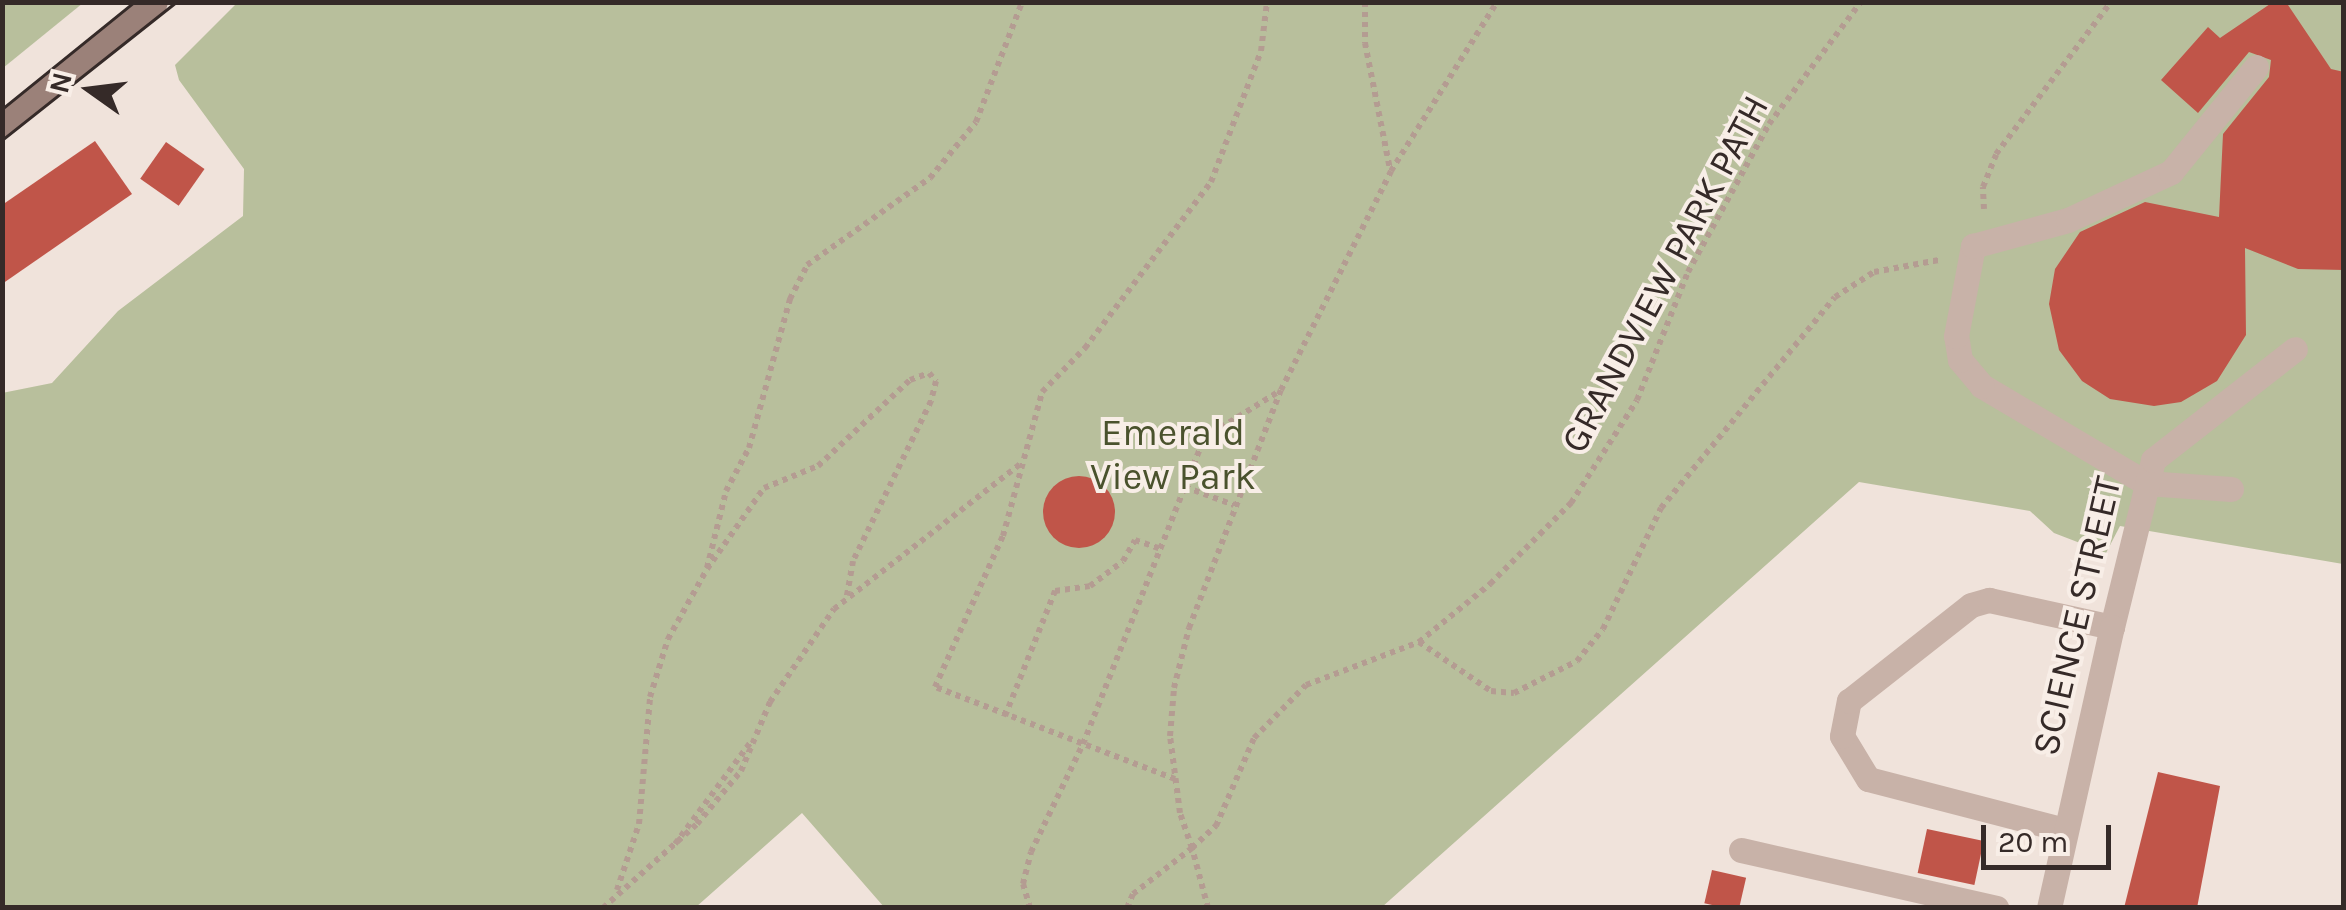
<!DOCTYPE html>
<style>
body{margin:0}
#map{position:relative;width:2346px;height:910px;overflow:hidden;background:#f0e3db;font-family:Karla,sans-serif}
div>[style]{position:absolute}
.green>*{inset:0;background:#b8bf9c}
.building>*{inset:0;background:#c05549;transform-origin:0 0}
.round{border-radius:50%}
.path>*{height:6px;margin-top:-3px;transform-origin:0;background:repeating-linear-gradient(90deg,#b49c92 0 5px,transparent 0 10px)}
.lane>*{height:25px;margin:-12.5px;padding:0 12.5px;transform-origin:12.5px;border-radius:12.5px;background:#c8b2a8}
.street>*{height:25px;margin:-12.5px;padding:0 12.5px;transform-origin:12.5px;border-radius:12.5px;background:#c8b2a8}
.secondary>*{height:25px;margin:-12.5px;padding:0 12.5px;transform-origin:12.5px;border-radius:12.5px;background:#9b8179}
.tram>*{height:2.5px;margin:-1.25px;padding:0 1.25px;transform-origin:1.25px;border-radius:1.25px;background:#352a28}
span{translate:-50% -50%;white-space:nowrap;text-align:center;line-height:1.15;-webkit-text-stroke:8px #f8eee7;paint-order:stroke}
.street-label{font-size:38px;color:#352a28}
.park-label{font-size:38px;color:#4a522d}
.frame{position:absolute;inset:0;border:5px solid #352a28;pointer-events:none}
.north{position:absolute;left:40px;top:40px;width:100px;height:100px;-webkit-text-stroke:8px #f8eee7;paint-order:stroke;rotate:284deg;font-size:28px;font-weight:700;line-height:40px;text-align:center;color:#352a28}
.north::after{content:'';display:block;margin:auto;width:35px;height:45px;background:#352a28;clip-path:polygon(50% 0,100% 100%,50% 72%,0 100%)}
.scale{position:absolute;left:1981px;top:825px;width:130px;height:45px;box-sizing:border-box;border:5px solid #352a28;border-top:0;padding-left:12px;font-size:30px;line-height:35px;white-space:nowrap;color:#352a28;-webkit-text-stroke:8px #f8eee7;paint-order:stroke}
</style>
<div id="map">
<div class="green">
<i style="clip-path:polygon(3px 2px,83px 2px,83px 3px,3px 68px)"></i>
<i style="clip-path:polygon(237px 3px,2343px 3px,2343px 564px,2120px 526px,2106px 553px,2054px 533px,2030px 511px,1859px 482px,1382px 907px,884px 907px,802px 813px,696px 907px,3px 907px,2px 393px,52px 383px,118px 311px,243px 216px,244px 169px,179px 80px,175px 65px)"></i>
</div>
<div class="building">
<i style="clip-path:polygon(2273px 2px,2286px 2px,2331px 69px,2344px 72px,2344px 270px,2298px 269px,2245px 248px,2246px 335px,2217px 381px,2181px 402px,2154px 406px,2110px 399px,2082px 381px,2059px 350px,2049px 304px,2055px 269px,2080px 232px,2145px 202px,2219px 217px,2223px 134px,2269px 77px,2271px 60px,2249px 52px,2198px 113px,2161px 80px,2208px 27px,2220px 38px)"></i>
<i style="clip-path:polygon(95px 141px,132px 194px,2px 284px,2px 205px)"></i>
<i style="left:166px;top:142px;width:47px;height:45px;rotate:35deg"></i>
<i class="round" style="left:1043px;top:476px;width:72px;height:72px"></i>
<i style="clip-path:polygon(2158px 772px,2220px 786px,2197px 908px,2124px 908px)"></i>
<i style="left:1927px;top:829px;width:58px;height:45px;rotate:12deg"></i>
<i style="left:1712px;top:870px;width:35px;height:34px;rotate:13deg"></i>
</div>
<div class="path">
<i style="left:1365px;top:2px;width:41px;rotate:90deg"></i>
<i style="left:1365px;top:43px;width:128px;rotate:78.8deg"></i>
<i style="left:1984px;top:209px;width:22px;rotate:-93deg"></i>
<i style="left:1983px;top:187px;width:35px;rotate:-68deg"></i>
<i style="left:1996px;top:154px;width:191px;rotate:-52.9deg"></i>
<i style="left:1185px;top:487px;width:52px;rotate:20.2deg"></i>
<i style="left:707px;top:568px;width:79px;rotate:-76.1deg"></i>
<i style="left:726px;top:491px;width:49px;rotate:-61.9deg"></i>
<i style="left:749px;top:448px;width:155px;rotate:-74.6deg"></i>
<i style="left:790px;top:299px;width:38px;rotate:-63deg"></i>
<i style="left:807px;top:265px;width:151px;rotate:-35.3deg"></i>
<i style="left:930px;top:178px;width:72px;rotate:-50.6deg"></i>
<i style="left:976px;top:122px;width:129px;rotate:-69deg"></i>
<i style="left:1419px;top:642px;width:87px;rotate:34.2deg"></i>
<i style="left:1491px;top:691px;width:23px;rotate:5deg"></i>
<i style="left:1514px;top:693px;width:71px;rotate:-26.9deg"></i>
<i style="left:1577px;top:661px;width:41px;rotate:-50.9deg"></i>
<i style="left:1603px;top:629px;width:134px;rotate:-64.4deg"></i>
<i style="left:1661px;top:508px;width:273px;rotate:-50.5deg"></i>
<i style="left:1835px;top:297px;width:46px;rotate:-32.7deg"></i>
<i style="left:1874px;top:272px;width:66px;rotate:-10.5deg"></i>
<i style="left:1005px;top:716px;width:135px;rotate:-68.2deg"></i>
<i style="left:1055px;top:591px;width:35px;rotate:-8deg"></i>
<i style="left:1090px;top:586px;width:41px;rotate:-37.1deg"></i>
<i style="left:1123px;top:561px;width:24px;rotate:-60deg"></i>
<i style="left:1135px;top:540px;width:28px;rotate:19deg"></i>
<i style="left:1175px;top:779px;width:257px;rotate:-159deg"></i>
<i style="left:935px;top:687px;width:166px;rotate:-65.8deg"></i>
<i style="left:1003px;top:536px;width:149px;rotate:-74.8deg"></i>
<i style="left:1042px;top:392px;width:62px;rotate:-45.7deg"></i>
<i style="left:1085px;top:348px;width:208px;rotate:-52.8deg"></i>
<i style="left:1211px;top:182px;width:140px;rotate:-69.1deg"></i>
<i style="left:1261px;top:51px;width:49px;rotate:-83deg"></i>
<i style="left:675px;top:844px;width:126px;rotate:-53.4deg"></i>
<i style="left:617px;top:890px;width:70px;rotate:-71.6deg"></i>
<i style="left:639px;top:824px;width:127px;rotate:-85deg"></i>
<i style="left:650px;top:697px;width:61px;rotate:-72.8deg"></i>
<i style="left:668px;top:639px;width:80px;rotate:-60.9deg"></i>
<i style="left:707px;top:569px;width:99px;rotate:-54.9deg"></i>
<i style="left:764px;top:488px;width:58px;rotate:-22.2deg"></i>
<i style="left:818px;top:466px;width:126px;rotate:-43.1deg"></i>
<i style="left:910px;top:380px;width:20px;rotate:-20deg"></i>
<i style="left:929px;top:373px;width:11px;rotate:49deg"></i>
<i style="left:936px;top:381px;width:21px;rotate:104deg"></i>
<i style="left:931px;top:401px;width:178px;rotate:116deg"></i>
<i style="left:853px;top:561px;width:35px;rotate:100deg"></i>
<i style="left:603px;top:908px;width:126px;rotate:-41.8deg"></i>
<i style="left:697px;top:824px;width:69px;rotate:-50.3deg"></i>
<i style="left:741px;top:771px;width:75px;rotate:-67.2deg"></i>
<i style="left:770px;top:702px;width:113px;rotate:-55.5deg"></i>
<i style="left:834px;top:609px;width:239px;rotate:-37.9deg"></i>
<i style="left:1030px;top:908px;width:25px;rotate:-106deg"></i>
<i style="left:1023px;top:884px;width:33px;rotate:-76deg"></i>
<i style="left:1031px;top:852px;width:120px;rotate:-64.3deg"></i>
<i style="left:1083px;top:744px;width:329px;rotate:-68.4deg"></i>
<i style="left:1204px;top:438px;width:87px;rotate:-31.9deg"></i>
<i style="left:1127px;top:908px;width:15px;rotate:-67deg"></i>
<i style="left:1133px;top:894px;width:75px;rotate:-37.9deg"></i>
<i style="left:1192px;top:848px;width:37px;rotate:-109deg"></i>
<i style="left:1180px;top:813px;width:78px;rotate:-97.4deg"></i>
<i style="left:1170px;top:736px;width:48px;rotate:-85.2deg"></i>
<i style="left:1174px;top:688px;width:62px;rotate:-76deg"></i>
<i style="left:1189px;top:628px;width:255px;rotate:-68.9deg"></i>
<i style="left:1281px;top:390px;width:245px;rotate:-63.3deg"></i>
<i style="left:1391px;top:171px;width:199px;rotate:-57.9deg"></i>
<i style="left:1208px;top:908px;width:62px;rotate:-104.9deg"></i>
<i style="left:1192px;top:848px;width:33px;rotate:-43deg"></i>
<i style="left:1216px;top:826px;width:96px;rotate:-66.6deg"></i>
<i style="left:1254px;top:738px;width:74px;rotate:-45.5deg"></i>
<i style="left:1306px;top:685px;width:121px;rotate:-20.8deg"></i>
<i style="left:1419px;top:642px;width:92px;rotate:-39.2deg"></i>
<i style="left:1490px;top:584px;width:115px;rotate:-45deg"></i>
<i style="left:1571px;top:503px;width:122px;rotate:-57.3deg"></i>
<i style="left:1637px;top:400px;width:138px;rotate:-68.3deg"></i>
<i style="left:1688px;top:272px;width:169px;rotate:-61.3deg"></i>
<i style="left:1769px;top:124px;width:153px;rotate:-53deg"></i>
</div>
<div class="lane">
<i style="left:2231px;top:489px;width:85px;rotate:-176deg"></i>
<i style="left:2146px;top:483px;width:191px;rotate:-149.4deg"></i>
<i style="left:1982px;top:386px;width:34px;rotate:-130deg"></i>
<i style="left:1960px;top:360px;width:24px;rotate:-99deg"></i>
<i style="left:1956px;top:336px;width:92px;rotate:-79.3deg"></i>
<i style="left:1973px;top:246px;width:98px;rotate:-15.3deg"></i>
<i style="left:2068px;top:220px;width:114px;rotate:-25deg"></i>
<i style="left:2171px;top:172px;width:135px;rotate:-51deg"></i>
<i style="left:2065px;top:830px;width:203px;rotate:-165.5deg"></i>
<i style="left:1868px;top:779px;width:50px;rotate:-121.2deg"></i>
<i style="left:1842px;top:736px;width:36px;rotate:-79deg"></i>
<i style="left:1849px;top:701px;width:155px;rotate:-38.2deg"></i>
<i style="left:1971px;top:605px;width:19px;rotate:-16deg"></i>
<i style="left:1989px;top:600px;width:126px;rotate:12.4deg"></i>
<i style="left:2112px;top:627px;width:172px;rotate:-76.2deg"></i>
<i style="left:2153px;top:460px;width:180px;rotate:-38deg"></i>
<i style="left:1741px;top:850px;width:262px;rotate:12.8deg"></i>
</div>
<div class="street">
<i style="left:2049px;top:908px;width:288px;rotate:-77.4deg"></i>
</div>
<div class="secondary">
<i style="left:2px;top:125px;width:196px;rotate:-38.8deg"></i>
</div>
<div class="tram">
<i style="left:2px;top:109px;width:170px;rotate:-39deg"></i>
<i style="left:2px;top:140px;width:222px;rotate:-38.4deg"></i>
</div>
<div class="street-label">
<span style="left:1665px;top:274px;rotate:-62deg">GRANDVIEW PARK PATH</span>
<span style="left:2077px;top:616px;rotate:-77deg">SCIENCE STREET</span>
</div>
<div class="park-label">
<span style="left:1173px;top:455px">Emerald<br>View Park</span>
</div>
<div class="frame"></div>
<div class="north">N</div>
<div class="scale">20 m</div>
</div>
